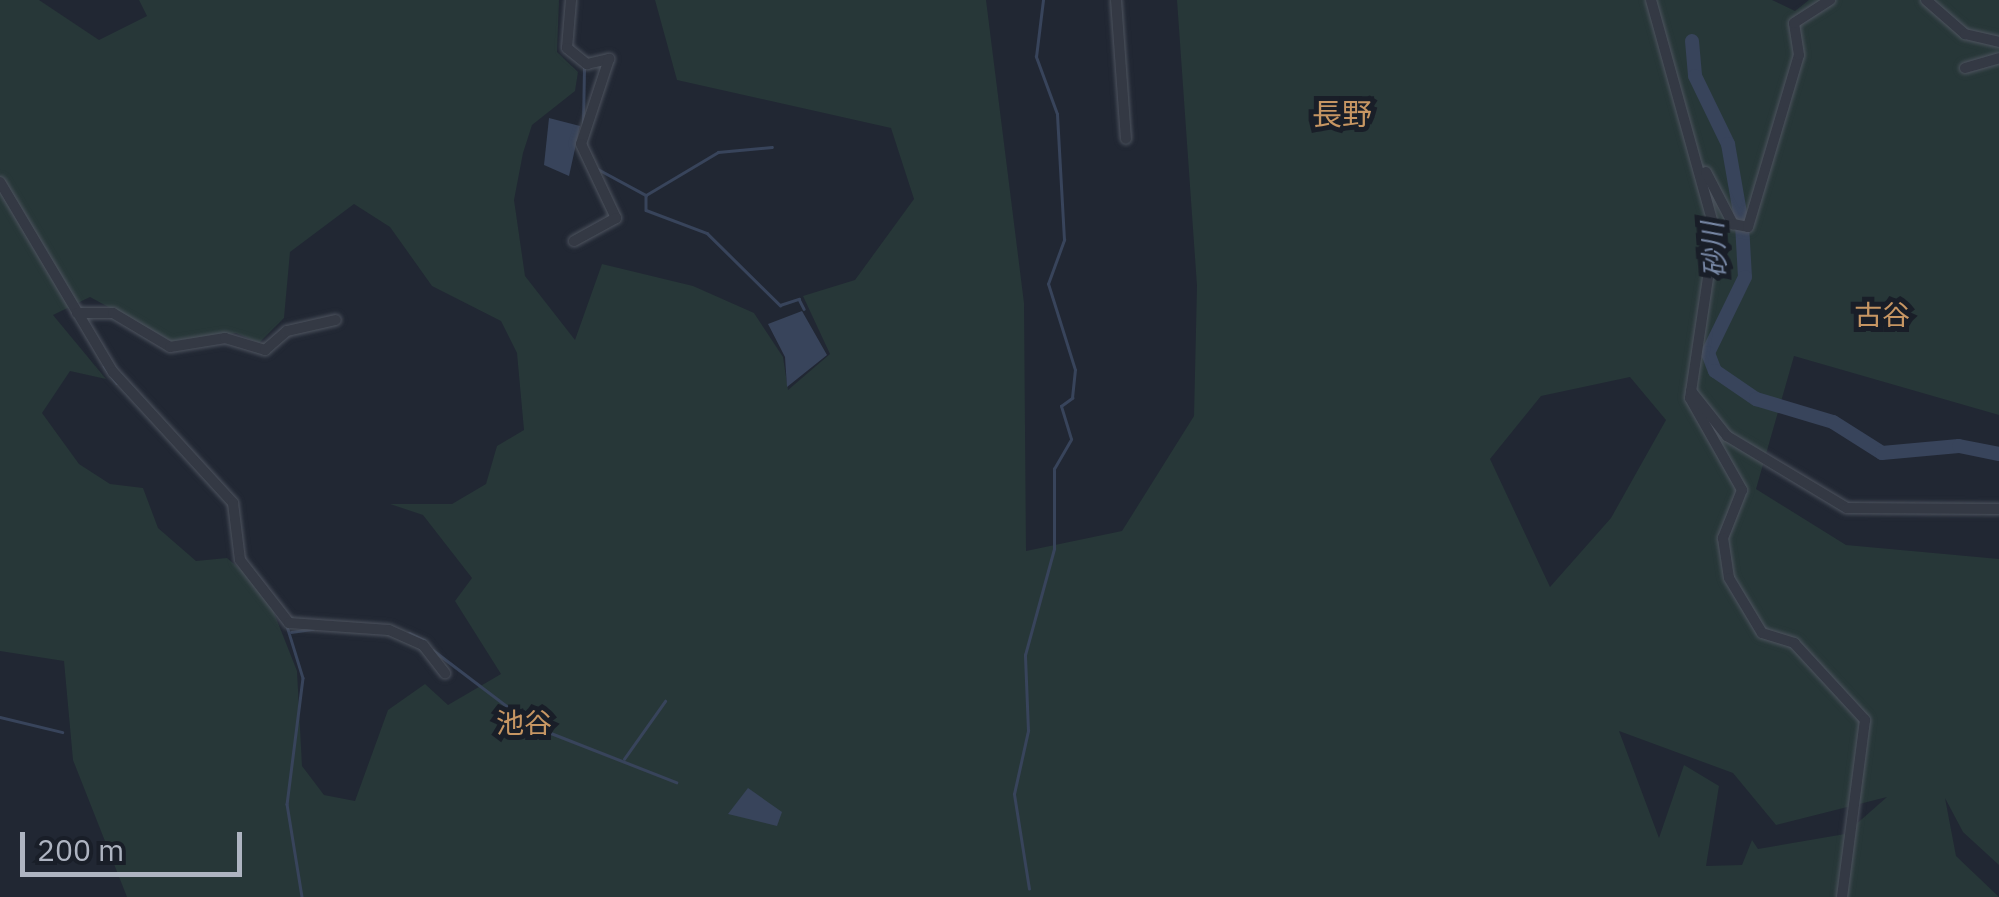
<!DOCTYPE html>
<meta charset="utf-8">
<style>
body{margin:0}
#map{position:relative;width:1999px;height:897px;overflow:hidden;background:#212733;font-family:"IBM Plex Sans","Noto Sans JP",sans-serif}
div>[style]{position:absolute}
.green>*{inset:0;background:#273738}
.water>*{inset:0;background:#38445b}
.stream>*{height:2.5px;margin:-1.25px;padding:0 1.25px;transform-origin:1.25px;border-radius:1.25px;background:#38445b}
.river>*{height:14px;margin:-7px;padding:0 7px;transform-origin:7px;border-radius:7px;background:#38445b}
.roads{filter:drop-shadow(0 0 2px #4e545f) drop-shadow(0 0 2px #4e545f)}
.minor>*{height:10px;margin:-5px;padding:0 5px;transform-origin:5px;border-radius:5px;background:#343944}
span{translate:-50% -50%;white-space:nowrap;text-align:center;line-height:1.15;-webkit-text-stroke:10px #191e28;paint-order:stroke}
.water-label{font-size:28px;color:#7989a7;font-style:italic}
.neighbourhood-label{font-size:28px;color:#c79663}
.quarter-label{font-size:30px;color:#c79663}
.scale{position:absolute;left:20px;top:832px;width:222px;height:45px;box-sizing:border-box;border:5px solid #aeb4c1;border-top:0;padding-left:12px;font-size:30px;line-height:35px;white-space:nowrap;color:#aeb4c1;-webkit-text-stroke:8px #191e28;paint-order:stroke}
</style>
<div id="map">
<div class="green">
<i style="clip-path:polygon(evenodd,0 0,39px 0,99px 40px,147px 16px,139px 0,559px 0,557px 52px,578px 72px,575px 91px,532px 125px,523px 153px,514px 200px,525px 276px,575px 340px,602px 264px,693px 286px,754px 313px,783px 357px,788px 390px,830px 354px,803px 296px,855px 280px,914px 199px,891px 128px,677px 80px,655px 0,986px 0,1024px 303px,1026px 551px,1122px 531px,1194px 416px,1197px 286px,1177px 0,1772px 0,1795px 11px,1809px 0,1999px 0,1999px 415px,1794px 356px,1756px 489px,1846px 545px,1999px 559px,1999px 865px,1963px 832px,1945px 798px,1956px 856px,1999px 897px,127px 897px,73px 760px,64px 661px,0 651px,0 0,354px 204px,390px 227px,432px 286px,501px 321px,517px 353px,524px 430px,497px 446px,486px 484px,452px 504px,390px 504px,423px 515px,472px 578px,455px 601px,501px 674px,448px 705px,425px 684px,388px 710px,355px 801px,324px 795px,302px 766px,297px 671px,265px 590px,227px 558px,196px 561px,158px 528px,143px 488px,110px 484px,79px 464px,42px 413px,70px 371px,106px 379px,53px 315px,90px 297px,173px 342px,236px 333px,259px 343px,284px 318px,290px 252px,354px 204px,0 0,1630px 377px,1666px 420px,1611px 518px,1550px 587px,1490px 459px,1541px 396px,1630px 377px,0 0,1619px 731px,1733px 773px,1776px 825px,1887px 797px,1845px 834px,1758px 849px,1752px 840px,1742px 865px,1706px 866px,1719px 786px,1684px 765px,1659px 838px,1619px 731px)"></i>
</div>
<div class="water">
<i style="clip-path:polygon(549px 118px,580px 126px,569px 176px,544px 165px)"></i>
<i style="clip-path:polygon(802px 311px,827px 355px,787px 387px,785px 357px,768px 324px)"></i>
<i style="clip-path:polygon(748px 788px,782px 812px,777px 826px,728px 814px)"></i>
</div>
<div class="stream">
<i style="left:583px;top:125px;width:58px;rotate:-89deg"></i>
<i style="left:596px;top:168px;width:57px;rotate:28.4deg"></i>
<i style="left:646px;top:195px;width:15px;rotate:90deg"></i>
<i style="left:646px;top:210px;width:65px;rotate:20.7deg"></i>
<i style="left:707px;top:233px;width:103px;rotate:44.6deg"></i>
<i style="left:780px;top:305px;width:20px;rotate:-18deg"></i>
<i style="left:799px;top:299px;width:11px;rotate:63deg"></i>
<i style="left:646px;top:195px;width:84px;rotate:-30.8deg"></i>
<i style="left:718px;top:152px;width:54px;rotate:-5.3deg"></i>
<i style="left:104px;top:366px;width:21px;rotate:53deg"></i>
<i style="left:287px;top:626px;width:54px;rotate:72.9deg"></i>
<i style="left:303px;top:678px;width:127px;rotate:97.2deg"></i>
<i style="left:287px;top:804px;width:94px;rotate:80.8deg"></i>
<i style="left:291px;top:632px;width:22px;rotate:-8deg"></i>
<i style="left:409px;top:633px;width:17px;rotate:25deg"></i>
<i style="left:433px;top:650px;width:126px;rotate:37.2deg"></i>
<i style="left:533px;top:726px;width:154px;rotate:21.4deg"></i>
<i style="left:0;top:717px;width:64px;rotate:13.6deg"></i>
<i style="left:624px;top:759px;width:71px;rotate:-54.7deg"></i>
<i style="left:1029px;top:889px;width:96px;rotate:-99deg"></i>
<i style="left:1014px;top:794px;width:65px;rotate:-77.5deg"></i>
<i style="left:1028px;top:731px;width:76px;rotate:-92.3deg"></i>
<i style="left:1025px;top:655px;width:110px;rotate:-74.7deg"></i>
<i style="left:1054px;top:549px;width:80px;rotate:-90deg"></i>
<i style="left:1054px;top:469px;width:34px;rotate:-60deg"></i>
<i style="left:1071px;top:439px;width:34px;rotate:-107deg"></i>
<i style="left:1061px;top:406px;width:14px;rotate:-36deg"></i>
<i style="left:1072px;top:398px;width:28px;rotate:-84deg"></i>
<i style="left:1075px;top:370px;width:90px;rotate:-107.4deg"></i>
<i style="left:1048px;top:284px;width:47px;rotate:-70deg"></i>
<i style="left:1064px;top:240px;width:126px;rotate:-93.2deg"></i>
<i style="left:1057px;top:114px;width:61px;rotate:-110.2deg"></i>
<i style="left:1036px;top:57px;width:57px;rotate:-83deg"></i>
</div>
<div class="river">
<i style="left:1692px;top:41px;width:35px;rotate:85deg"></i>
<i style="left:1695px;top:76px;width:76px;rotate:64.1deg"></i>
<i style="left:1728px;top:144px;width:81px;rotate:80.1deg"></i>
<i style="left:1742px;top:224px;width:53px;rotate:86.8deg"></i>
<i style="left:1745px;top:277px;width:85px;rotate:116deg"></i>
<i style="left:1708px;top:353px;width:19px;rotate:69deg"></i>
<i style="left:1715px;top:371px;width:50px;rotate:34.3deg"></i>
<i style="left:1756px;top:399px;width:80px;rotate:16.6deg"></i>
<i style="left:1833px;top:422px;width:58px;rotate:32.3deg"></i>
<i style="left:1882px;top:453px;width:77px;rotate:-5.2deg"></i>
<i style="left:1959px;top:446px;width:41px;rotate:11.3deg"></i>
</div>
<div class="roads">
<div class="minor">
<i style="left:571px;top:0;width:48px;rotate:94.8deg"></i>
<i style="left:567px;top:48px;width:26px;rotate:39deg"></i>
<i style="left:587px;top:64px;width:23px;rotate:-13deg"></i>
<i style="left:609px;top:59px;width:89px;rotate:108.2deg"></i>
<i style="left:581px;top:144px;width:82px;rotate:64.7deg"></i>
<i style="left:616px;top:218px;width:48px;rotate:151.3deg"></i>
<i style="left:1116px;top:0;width:139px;rotate:85.9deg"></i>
<i style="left:1651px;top:0;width:240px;rotate:74.5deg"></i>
<i style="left:1715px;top:231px;width:169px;rotate:98.5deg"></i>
<i style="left:1690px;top:398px;width:106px;rotate:60.5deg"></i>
<i style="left:1742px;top:490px;width:52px;rotate:111.6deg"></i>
<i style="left:1723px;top:538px;width:40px;rotate:81.5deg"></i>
<i style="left:1729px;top:578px;width:64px;rotate:59deg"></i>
<i style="left:1762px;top:633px;width:34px;rotate:17deg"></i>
<i style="left:1794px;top:643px;width:105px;rotate:47.3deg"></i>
<i style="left:1865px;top:720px;width:178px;rotate:97.4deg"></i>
<i style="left:1926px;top:0;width:52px;rotate:41.1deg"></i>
<i style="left:1965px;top:34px;width:35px;rotate:13deg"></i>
<i style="left:1965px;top:68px;width:35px;rotate:-16deg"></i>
<i style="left:1706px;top:172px;width:59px;rotate:62.6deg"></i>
<i style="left:1733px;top:224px;width:15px;rotate:11deg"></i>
<i style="left:1748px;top:227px;width:179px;rotate:-73.5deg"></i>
<i style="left:1799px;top:55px;width:32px;rotate:-99deg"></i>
<i style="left:1794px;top:23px;width:43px;rotate:-32.6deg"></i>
<i style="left:0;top:182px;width:221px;rotate:59.3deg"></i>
<i style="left:113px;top:372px;width:178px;rotate:47.5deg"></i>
<i style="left:233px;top:503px;width:57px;rotate:83deg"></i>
<i style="left:240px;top:560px;width:80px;rotate:52.1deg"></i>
<i style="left:289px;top:623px;width:100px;rotate:4deg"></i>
<i style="left:389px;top:630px;width:37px;rotate:24deg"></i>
<i style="left:423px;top:645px;width:36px;rotate:52deg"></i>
<i style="left:77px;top:313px;width:36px"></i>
<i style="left:113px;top:313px;width:66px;rotate:30.8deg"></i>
<i style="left:170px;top:347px;width:56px;rotate:-9.3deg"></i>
<i style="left:225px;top:338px;width:42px;rotate:16.7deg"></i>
<i style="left:265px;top:350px;width:29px;rotate:-41deg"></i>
<i style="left:287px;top:331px;width:50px;rotate:-12.7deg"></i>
<i style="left:1691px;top:391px;width:58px;rotate:51.3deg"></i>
<i style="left:1727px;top:436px;width:140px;rotate:31deg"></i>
<i style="left:1847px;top:508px;width:152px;rotate:0.4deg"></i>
</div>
</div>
<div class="water-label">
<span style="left:1714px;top:250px;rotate:-94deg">砂川</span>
</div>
<div class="neighbourhood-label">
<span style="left:1882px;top:315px">古谷</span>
<span style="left:524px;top:723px">池谷</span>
</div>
<div class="quarter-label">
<span style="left:1342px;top:114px">長野</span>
</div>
<div class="scale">200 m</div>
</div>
